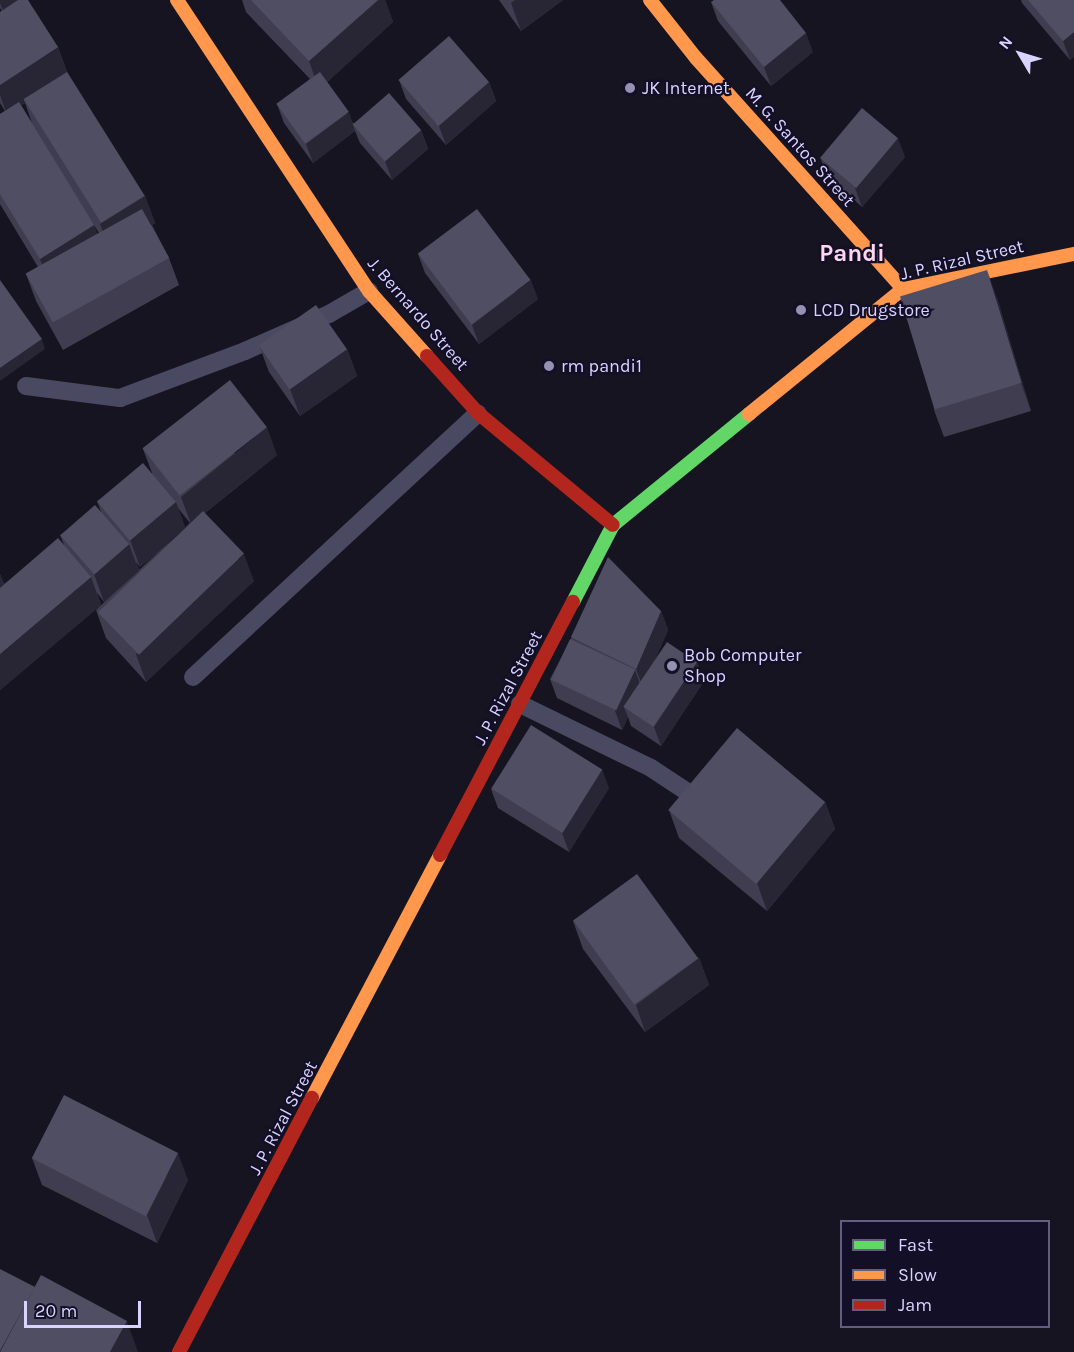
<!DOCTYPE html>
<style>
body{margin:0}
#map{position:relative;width:1074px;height:1352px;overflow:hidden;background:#161421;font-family:Karla,sans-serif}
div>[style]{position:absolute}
.lane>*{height:18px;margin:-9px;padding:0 9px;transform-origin:9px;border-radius:9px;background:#4a4962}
.fast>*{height:14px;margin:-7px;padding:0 7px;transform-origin:7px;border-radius:7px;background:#63d668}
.slow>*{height:14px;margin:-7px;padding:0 7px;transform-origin:7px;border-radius:7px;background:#ff974d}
.jam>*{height:14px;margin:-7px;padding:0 7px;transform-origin:7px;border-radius:7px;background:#b3261e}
.wall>*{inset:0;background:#403d50}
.shaded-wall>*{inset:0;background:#282635}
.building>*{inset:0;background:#504e63;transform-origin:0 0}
.dots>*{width:16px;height:16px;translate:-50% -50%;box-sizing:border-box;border:3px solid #130f26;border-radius:50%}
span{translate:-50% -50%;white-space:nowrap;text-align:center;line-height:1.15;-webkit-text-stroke:4.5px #130f26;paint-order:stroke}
.poi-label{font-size:18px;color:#d9d4ff}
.left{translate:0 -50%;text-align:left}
.street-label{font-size:18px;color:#d9d4ff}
.district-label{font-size:24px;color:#ffd6f0;font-weight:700}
.legend{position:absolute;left:840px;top:1220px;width:210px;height:108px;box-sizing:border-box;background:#130f26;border:2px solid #625e7d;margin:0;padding:8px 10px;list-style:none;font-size:18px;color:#d9d4ff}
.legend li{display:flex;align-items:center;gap:12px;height:30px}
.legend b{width:30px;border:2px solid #625e7d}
.north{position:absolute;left:990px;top:24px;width:60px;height:60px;-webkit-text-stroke:4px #130f26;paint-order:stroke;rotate:308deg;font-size:16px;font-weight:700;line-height:24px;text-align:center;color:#d9d4ff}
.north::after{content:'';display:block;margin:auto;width:21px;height:27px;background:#d9d4ff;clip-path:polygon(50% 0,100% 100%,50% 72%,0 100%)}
.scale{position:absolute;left:24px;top:1301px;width:117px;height:27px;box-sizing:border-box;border:3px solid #d9d4ff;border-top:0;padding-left:8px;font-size:18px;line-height:21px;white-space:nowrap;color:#d9d4ff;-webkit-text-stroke:4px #130f26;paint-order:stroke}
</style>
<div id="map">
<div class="lane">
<i style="left:26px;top:386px;width:95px;rotate:7.3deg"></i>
<i style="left:120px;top:398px;width:134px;rotate:-20.6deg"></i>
<i style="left:245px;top:351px;width:92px;rotate:-23.8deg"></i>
<i style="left:329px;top:314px;width:46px;rotate:-29.9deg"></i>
<i style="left:193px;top:677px;width:388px;rotate:-42.8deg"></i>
<i style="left:520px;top:704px;width:146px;rotate:26deg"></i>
<i style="left:651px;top:768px;width:49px;rotate:33.4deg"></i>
</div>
<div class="fast">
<i style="left:573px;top:602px;width:87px;rotate:-62.5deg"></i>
<i style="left:613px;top:525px;width:176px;rotate:-39.2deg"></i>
</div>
<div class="slow">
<i style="left:177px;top:0;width:349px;rotate:56.6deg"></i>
<i style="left:369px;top:291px;width:87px;rotate:48.3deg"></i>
<i style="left:650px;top:0;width:74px;rotate:51.6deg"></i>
<i style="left:696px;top:58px;width:310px;rotate:48.1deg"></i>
<i style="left:749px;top:414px;width:198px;rotate:-39.1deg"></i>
<i style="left:903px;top:289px;width:175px;rotate:-11.6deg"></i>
<i style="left:312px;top:1098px;width:275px;rotate:-62.2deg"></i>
</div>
<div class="jam">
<i style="left:427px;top:356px;width:76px;rotate:48.2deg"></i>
<i style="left:478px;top:413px;width:175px;rotate:39.7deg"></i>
<i style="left:440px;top:855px;width:286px;rotate:-62.3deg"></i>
<i style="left:179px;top:1352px;width:287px;rotate:-62.4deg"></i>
</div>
<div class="wall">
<i style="clip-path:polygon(evenodd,0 0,58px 47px,67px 72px,145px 196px,155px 223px,152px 225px,169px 258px,179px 285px,63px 350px,36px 301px,26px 274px,38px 267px,0 204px,0 114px,5px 111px,0 103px,0 12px,2px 11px,0 8px,0 0,25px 103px,32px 123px,21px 105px,25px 103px,0 0,82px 206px,99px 233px,97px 234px,94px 225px,82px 206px)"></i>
<i style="clip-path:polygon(242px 0,385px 0,393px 22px,327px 82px,353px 123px,421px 130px,428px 149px,392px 180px,360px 143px,355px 131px,313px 163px,284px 123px,277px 104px,310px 79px,246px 12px)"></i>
<i style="clip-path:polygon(499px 0,563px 0,521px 31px)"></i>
<i style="clip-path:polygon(1021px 0,1074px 0,1074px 57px,1070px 60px,1022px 3px)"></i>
<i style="clip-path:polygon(711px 2px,813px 52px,771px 86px,718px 21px)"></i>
<i style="clip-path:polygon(399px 80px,489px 82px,496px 101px,446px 145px,406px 99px)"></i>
<i style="clip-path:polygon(820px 157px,905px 157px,862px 207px,827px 176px)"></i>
<i style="clip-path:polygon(418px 254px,538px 299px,479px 344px,425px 273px)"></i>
<i style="clip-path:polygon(997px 298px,1031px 411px,944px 437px,934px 410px)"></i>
<i style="clip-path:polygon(259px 345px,347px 349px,357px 376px,300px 416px,269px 372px)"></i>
<i style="clip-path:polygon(evenodd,143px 449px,277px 455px,205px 513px,254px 581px,146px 682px,106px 638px,96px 610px,115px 592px,104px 602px,97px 593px,101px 605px,0 690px,0 574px,4px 584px,64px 545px,60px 535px,101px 512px,97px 501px,152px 473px,143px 449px,178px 508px,190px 523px,185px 528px,178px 508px,143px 449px,161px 550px,139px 570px,136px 562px,140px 567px,161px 550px)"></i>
<i style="clip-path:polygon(661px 611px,668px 630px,654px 662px,697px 662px,704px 681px,661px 746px,631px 726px,628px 717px,622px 730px,557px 698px,550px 679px,571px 639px,571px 637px)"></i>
<i style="clip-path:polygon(609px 788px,569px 852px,498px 808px,491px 789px)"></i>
<i style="clip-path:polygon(825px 802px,835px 829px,767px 911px,679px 838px,669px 810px)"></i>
<i style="clip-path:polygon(573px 921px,699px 958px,709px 985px,645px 1032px,583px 949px)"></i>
<i style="clip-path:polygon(32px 1158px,188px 1180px,157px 1243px,42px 1185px)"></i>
</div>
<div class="shaded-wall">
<i style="clip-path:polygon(0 0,26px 0,4px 14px,0 3px)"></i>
<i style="clip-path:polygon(378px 0,385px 0,393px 22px,319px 89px,309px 61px)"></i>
<i style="clip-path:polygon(515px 0,563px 0,521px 31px,511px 3px)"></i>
<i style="clip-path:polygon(1074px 32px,1074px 57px,1070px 60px,1063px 41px)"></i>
<i style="clip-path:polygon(806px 33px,813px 52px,771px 86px,764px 67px)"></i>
<i style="clip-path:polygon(58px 47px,68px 75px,24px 100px,25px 103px,7px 115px,0 95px,0 85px)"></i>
<i style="clip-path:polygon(489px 82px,496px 101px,446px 145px,439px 126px)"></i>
<i style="clip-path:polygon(349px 112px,355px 131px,313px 163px,306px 144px)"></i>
<i style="clip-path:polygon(421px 130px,428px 149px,392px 180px,385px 161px)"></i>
<i style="clip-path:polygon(898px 138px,905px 157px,862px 207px,855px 188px)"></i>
<i style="clip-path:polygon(145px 196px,155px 223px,110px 251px,100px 224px)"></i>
<i style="clip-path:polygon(94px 225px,104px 253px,50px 286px,40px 259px)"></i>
<i style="clip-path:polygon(987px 270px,997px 298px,1031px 411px,1021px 383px)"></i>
<i style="clip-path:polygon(531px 280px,538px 299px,479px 344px,472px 325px)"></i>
<i style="clip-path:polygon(42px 339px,45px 349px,0 381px,0 368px)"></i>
<i style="clip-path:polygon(347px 349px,357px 376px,300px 416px,290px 389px)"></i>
<i style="clip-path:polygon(267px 427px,277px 455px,191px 524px,181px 497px)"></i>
<i style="clip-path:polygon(176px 502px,186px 529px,140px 567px,130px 540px)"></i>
<i style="clip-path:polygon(129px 544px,139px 571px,104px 602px,94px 574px)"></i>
<i style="clip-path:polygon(244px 554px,254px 581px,146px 682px,136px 654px)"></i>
<i style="clip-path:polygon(0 574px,10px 601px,0 610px)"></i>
<i style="clip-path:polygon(91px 577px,101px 605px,0 690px,0 654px)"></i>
<i style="clip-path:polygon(661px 611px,668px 630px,643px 688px,636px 669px)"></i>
<i style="clip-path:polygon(697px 662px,704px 681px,661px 746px,654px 727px)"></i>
<i style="clip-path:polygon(635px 670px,642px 690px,624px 707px,628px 717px,622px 730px,615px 711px)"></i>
<i style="clip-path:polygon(602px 769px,609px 788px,569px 852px,562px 833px)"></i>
<i style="clip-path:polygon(825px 802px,835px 829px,767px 911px,757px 883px)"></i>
<i style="clip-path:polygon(699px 958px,709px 985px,645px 1032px,636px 1005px)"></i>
<i style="clip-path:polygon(178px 1153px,188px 1180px,157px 1243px,147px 1215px)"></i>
<i style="clip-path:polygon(127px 1321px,138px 1352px,110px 1352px)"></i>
</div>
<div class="building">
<i style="clip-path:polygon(18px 0,28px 0,58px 47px,0 85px,0 12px)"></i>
<i style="clip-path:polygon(251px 0,378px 0,309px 61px)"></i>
<i style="clip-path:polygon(714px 0,780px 0,806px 33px,764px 67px,711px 2px)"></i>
<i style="clip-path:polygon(1028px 0,1074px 0,1074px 32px,1063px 41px)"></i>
<i style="left:449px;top:36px;width:61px;height:67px;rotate:49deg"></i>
<i style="left:67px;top:72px;width:146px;height:51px;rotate:58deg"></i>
<i style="left:320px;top:72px;width:49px;height:54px;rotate:54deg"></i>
<i style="left:389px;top:93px;width:49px;height:48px;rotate:49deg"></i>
<i style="clip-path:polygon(19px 102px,94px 225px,40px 259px,0 194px,0 114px)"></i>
<i style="left:862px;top:108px;width:47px;height:65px;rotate:40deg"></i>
<i style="left:142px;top:209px;width:56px;height:133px;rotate:61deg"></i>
<i style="left:477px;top:209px;width:89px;height:74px;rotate:53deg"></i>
<i style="left:987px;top:270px;width:118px;height:91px;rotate:73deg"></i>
<i style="clip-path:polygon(0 280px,42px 339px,0 368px)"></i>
<i style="left:316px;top:305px;width:54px;height:70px;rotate:55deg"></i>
<i style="left:230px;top:380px;width:60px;height:111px;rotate:52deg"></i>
<i style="left:143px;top:463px;width:51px;height:60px;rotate:50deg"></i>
<i style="left:95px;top:505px;width:52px;height:46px;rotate:49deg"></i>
<i style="left:203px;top:511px;width:59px;height:146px;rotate:46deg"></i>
<i style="clip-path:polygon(58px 538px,91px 577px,0 654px,0 588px)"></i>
<i style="clip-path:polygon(608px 557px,661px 611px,636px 669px,571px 637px)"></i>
<i style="left:570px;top:639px;width:72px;height:45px;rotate:25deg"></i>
<i style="left:667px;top:642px;width:36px;height:78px;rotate:34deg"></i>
<i style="left:531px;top:725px;width:84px;height:75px;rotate:32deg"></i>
<i style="left:737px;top:728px;width:115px;height:107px;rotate:40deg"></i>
<i style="left:637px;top:874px;width:104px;height:79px;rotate:54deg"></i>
<i style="left:64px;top:1095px;width:128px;height:71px;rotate:27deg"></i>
<i style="clip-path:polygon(0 1269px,35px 1287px,0 1351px)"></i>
<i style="clip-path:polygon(41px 1275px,127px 1321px,110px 1352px,0 1352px)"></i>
</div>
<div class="dots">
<i style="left:630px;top:88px;background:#9591b1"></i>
<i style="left:801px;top:310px;background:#9591b1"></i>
<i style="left:549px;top:366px;background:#9591b1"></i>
<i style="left:672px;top:666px;background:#9591b1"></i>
</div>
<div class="poi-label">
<span class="left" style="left:642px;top:88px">JK Internet</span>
<span class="left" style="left:813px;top:310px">LCD Drugstore</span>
<span class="left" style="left:561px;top:366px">rm pandi1</span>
<span class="left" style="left:684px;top:666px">Bob Computer<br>Shop</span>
</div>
<div class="street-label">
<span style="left:800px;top:147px;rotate:48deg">M. G. Santos Street</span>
<span style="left:962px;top:260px;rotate:-13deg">J. P. Rizal Street</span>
<span style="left:418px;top:314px;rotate:49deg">J. Bernardo Street</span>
<span style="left:508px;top:688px;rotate:-62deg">J. P. Rizal Street</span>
<span style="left:283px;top:1118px;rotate:-62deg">J. P. Rizal Street</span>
</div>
<div class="district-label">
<span style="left:852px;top:254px">Pandi</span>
</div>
<ul class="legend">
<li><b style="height:8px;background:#63d668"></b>Fast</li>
<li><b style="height:8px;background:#ff974d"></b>Slow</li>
<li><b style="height:8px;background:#b3261e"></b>Jam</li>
</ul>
<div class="north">N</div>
<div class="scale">20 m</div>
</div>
